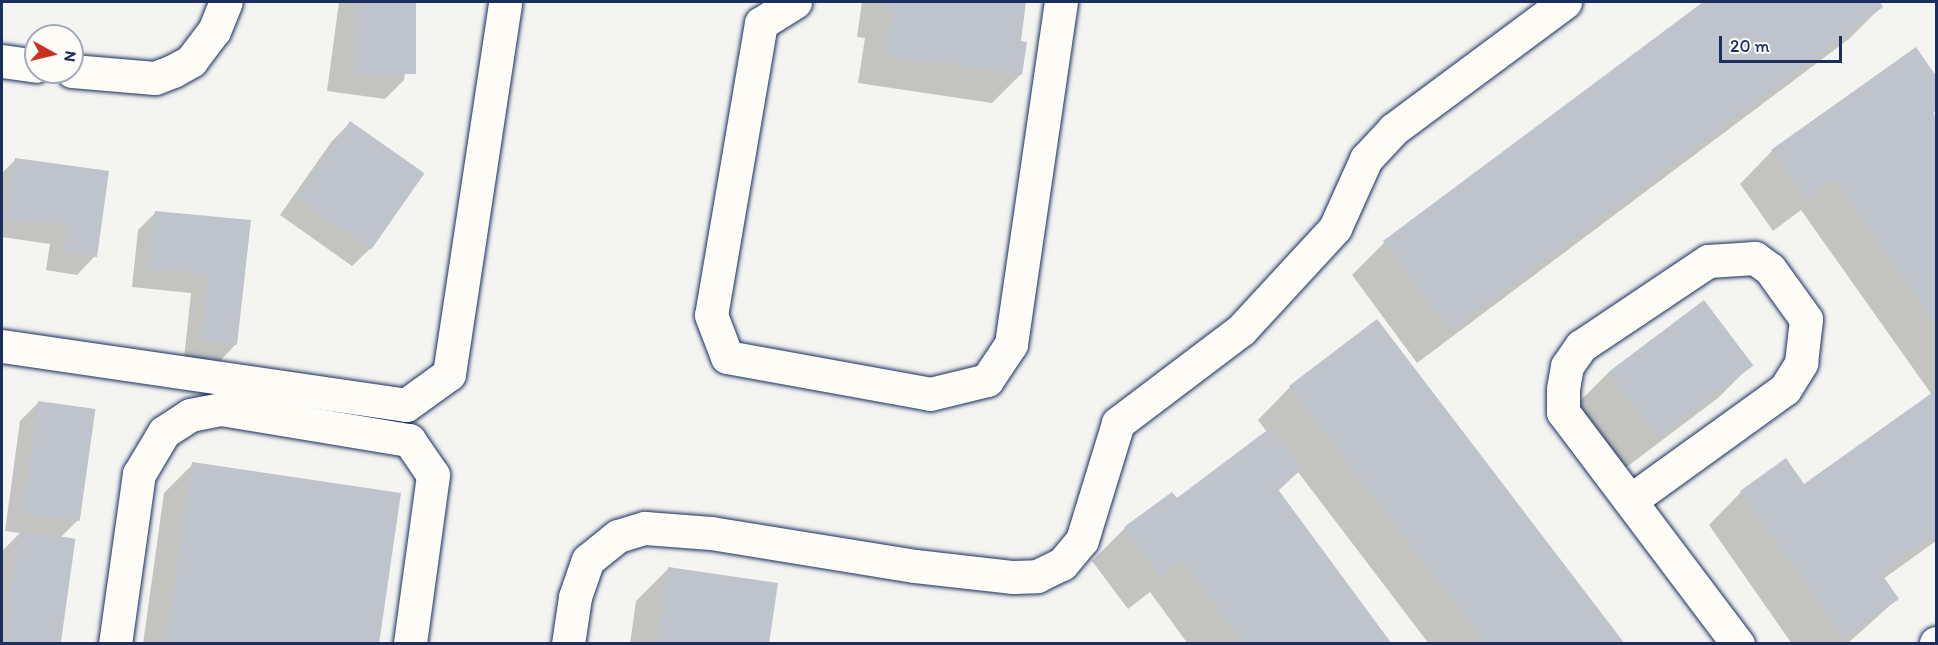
<!DOCTYPE html>
<style>
body{margin:0}
#map{position:relative;width:1938px;height:645px;overflow:hidden;background:#f4f4f1;font-family:Itim,sans-serif}
div>[style]{position:absolute}
.shadow>*{inset:0;background:#0003}
.building>*{inset:0;background:#bfc3cc;transform-origin:0 0}
.roads{filter:drop-shadow(0 0 2px #1b2f5e) drop-shadow(0 0 2px #1b2f5e)}
.minor>*{height:33px;margin:-16.5px;padding:0 16.5px;transform-origin:16.5px;border-radius:16.5px;background:#fdfcf7}
span{translate:-50% -50%;white-space:nowrap;text-align:center;line-height:1.15;-webkit-text-stroke:6px #fdfcf7;paint-order:stroke}
.frame{position:absolute;inset:0;border:3px solid #1b2f5e;pointer-events:none}
.north{position:absolute;left:24px;top:24px;width:60px;height:60px;box-sizing:border-box;background:#fdfcf7;border:2px solid #a3aaba;border-radius:50%;rotate:98deg;font-size:16px;font-weight:700;line-height:24px;text-align:center;color:#1b2f5e}
.north::after{content:'';display:block;margin:auto;width:21px;height:27px;background:#c8321e;clip-path:polygon(50% 0,100% 100%,50% 72%,0 100%)}
.scale{position:absolute;left:1719px;top:36px;width:123px;height:27px;box-sizing:border-box;border:3px solid #1b2f5e;border-top:0;padding-left:8px;font-size:18px;line-height:21px;white-space:nowrap;color:#1b2f5e;-webkit-text-stroke:4px #fdfcf7;paint-order:stroke}
</style>
<div id="map">
<div class="shadow">
<i style="clip-path:polygon(339px 2px,415px 2px,404px 80px,385px 99px,327px 91px)"></i>
<i style="clip-path:polygon(862px 2px,1025px 2px,1019px 42px,1021px 74px,992px 103px,858px 83px,865px 38px,857px 37px)"></i>
<i style="clip-path:polygon(1705px 2px,1878px 2px,1881px 7px,1849px 39px,1417px 363px,1352px 275px,1384px 243px)"></i>
<i style="clip-path:polygon(1916px 49px,1936px 78px,1936px 110px,1932px 115px,1936px 121px,1936px 541px,1883px 579px,1897px 599px,1847px 644px,1792px 644px,1709px 525px,1741px 492px,1803px 486px,1932px 395px,1801px 210px,1773px 231px,1740px 184px,1772px 151px)"></i>
<i style="clip-path:polygon(350px 123px,423px 174px,371px 248px,352px 266px,280px 215px,332px 141px)"></i>
<i style="clip-path:polygon(15px 160px,95px 256px,77px 275px,46px 270px,50px 244px,2px 237px,2px 173px)"></i>
<i style="clip-path:polygon(156px 212px,249px 222px,236px 344px,218px 363px,184px 359px,191px 293px,132px 287px,138px 230px)"></i>
<i style="clip-path:polygon(1751px 365px,1718px 398px,1624px 469px,1576px 405px,1608px 373px)"></i>
<i style="clip-path:polygon(1290px 387px,1623px 644px,1429px 644px,1298px 472px,1278px 491px,1390px 644px,1188px 644px,1150px 592px,1128px 609px,1092px 561px,1125px 528px,1171px 494px,1177px 500px,1267px 432px,1258px 420px)"></i>
<i style="clip-path:polygon(38px 403px,78px 520px,60px 538px,59px 644px,2px 644px,2px 551px,20px 533px,5px 531px,20px 421px)"></i>
<i style="clip-path:polygon(193px 464px,378px 644px,143px 644px,164px 493px)"></i>
<i style="clip-path:polygon(669px 568px,767px 644px,630px 644px,636px 601px)"></i>
</div>
<div class="building">
<i style="left:354px;top:2px;width:62px;height:72px"></i>
<i style="clip-path:polygon(886px 2px,1026px 2px,1021px 41px,1027px 42px,1022px 75px,886px 55px,893px 10px,885px 9px)"></i>
<i style="clip-path:polygon(1703px 2px,1880px 2px,1883px 7px,1450px 331px,1383px 241px)"></i>
<i style="clip-path:polygon(1916px 47px,1936px 76px,1936px 108px,1932px 111px,1936px 118px,1936px 324px,1834px 179px,1806px 199px,1771px 150px)"></i>
<i style="left:350px;top:121px;width:91px;height:93px;rotate:35deg"></i>
<i style="clip-path:polygon(15px 158px,109px 171px,97px 257px,64px 252px,67px 226px,6px 218px)"></i>
<i style="clip-path:polygon(155px 211px,251px 220px,237px 345px,201px 341px,208px 275px,149px 269px)"></i>
<i style="left:1704px;top:300px;width:82px;height:120px;rotate:53deg"></i>
<i style="clip-path:polygon(1377px 319px,1625px 644px,1486px 644px,1289px 386px)"></i>
<i style="clip-path:polygon(1936px 390px,1936px 533px,1881px 573px,1899px 599px,1844px 638px,1740px 491px,1786px 458px,1804px 484px)"></i>
<i style="left:38px;top:401px;width:58px;height:113px;rotate:8deg"></i>
<i style="clip-path:polygon(1270px 428px,1302px 470px,1277px 488px,1392px 644px,1244px 644px,1183px 561px,1161px 577px,1124px 527px,1172px 492px,1177px 498px)"></i>
<i style="clip-path:polygon(192px 462px,401px 493px,379px 644px,166px 644px)"></i>
<i style="left:20px;top:531px;width:56px;height:114px;rotate:8deg"></i>
<i style="clip-path:polygon(668px 567px,778px 583px,769px 644px,657px 644px)"></i>
</div>
<div class="roads">
<div class="minor">
<i style="left:795px;top:2px;width:40px;rotate:148deg"></i>
<i style="left:761px;top:23px;width:296px;rotate:99.7deg"></i>
<i style="left:711px;top:315px;width:45px;rotate:69.1deg"></i>
<i style="left:727px;top:357px;width:206px;rotate:10.3deg"></i>
<i style="left:930px;top:394px;width:59px;rotate:-13.8deg"></i>
<i style="left:987px;top:380px;width:43px;rotate:-56.3deg"></i>
<i style="left:1011px;top:344px;width:346px;rotate:-81.7deg"></i>
<i style="left:2px;top:61px;width:34px;rotate:8deg"></i>
<i style="left:72px;top:71px;width:83px;rotate:4.8deg"></i>
<i style="left:155px;top:78px;width:19px;rotate:-21deg"></i>
<i style="left:173px;top:71px;width:21px;rotate:-29deg"></i>
<i style="left:191px;top:61px;width:38px;rotate:-53deg"></i>
<i style="left:214px;top:31px;width:31px;rotate:-68deg"></i>
<i style="left:2px;top:346px;width:408px;rotate:8.3deg"></i>
<i style="left:406px;top:405px;width:53px;rotate:-35.8deg"></i>
<i style="left:449px;top:374px;width:376px;rotate:-81.4deg"></i>
<i style="left:1631px;top:500px;width:190px;rotate:-35.8deg"></i>
<i style="left:1785px;top:389px;width:31px;rotate:-58deg"></i>
<i style="left:1801px;top:363px;width:44px;rotate:-83.5deg"></i>
<i style="left:1806px;top:319px;width:62px;rotate:-125.8deg"></i>
<i style="left:1770px;top:269px;width:19px;rotate:-144deg"></i>
<i style="left:1755px;top:258px;width:47px;rotate:176.3deg"></i>
<i style="left:1708px;top:261px;width:153px;rotate:146.2deg"></i>
<i style="left:1581px;top:346px;width:24px;rotate:125deg"></i>
<i style="left:1567px;top:366px;width:23px;rotate:100deg"></i>
<i style="left:1563px;top:389px;width:23px;rotate:90deg"></i>
<i style="left:1563px;top:412px;width:291px;rotate:53deg"></i>
<i style="left:115px;top:644px;width:172px;rotate:-82deg"></i>
<i style="left:139px;top:474px;width:49px;rotate:-59.2deg"></i>
<i style="left:164px;top:432px;width:31px;rotate:-33deg"></i>
<i style="left:190px;top:415px;width:32px;rotate:-11deg"></i>
<i style="left:221px;top:409px;width:191px;rotate:9.4deg"></i>
<i style="left:409px;top:440px;width:42px;rotate:55.6deg"></i>
<i style="left:433px;top:475px;width:171px;rotate:97.8deg"></i>
<i style="left:568px;top:644px;width:48px;rotate:-81.5deg"></i>
<i style="left:575px;top:597px;width:39px;rotate:-71deg"></i>
<i style="left:588px;top:560px;width:38px;rotate:-39deg"></i>
<i style="left:618px;top:536px;width:28px;rotate:-17deg"></i>
<i style="left:645px;top:528px;width:66px;rotate:4.3deg"></i>
<i style="left:711px;top:533px;width:207px;rotate:9.2deg"></i>
<i style="left:915px;top:566px;width:99px;rotate:6.4deg"></i>
<i style="left:1013px;top:577px;width:24px;rotate:-2deg"></i>
<i style="left:1037px;top:576px;width:28px;rotate:-26deg"></i>
<i style="left:1062px;top:564px;width:31px;rotate:-50deg"></i>
<i style="left:1082px;top:540px;width:122px;rotate:-72.9deg"></i>
<i style="left:1118px;top:423px;width:154px;rotate:-37.1deg"></i>
<i style="left:1241px;top:330px;width:139px;rotate:-47.3deg"></i>
<i style="left:1335px;top:228px;width:76px;rotate:-65.8deg"></i>
<i style="left:1366px;top:159px;width:41px;rotate:-47deg"></i>
<i style="left:1394px;top:129px;width:213px;rotate:-36.6deg"></i>
<i style="left:1936px;top:644px;width:1px;rotate:-90deg"></i>
</div>
</div>
<div class="frame"></div>
<div class="north">N</div>
<div class="scale">20 m</div>
</div>
